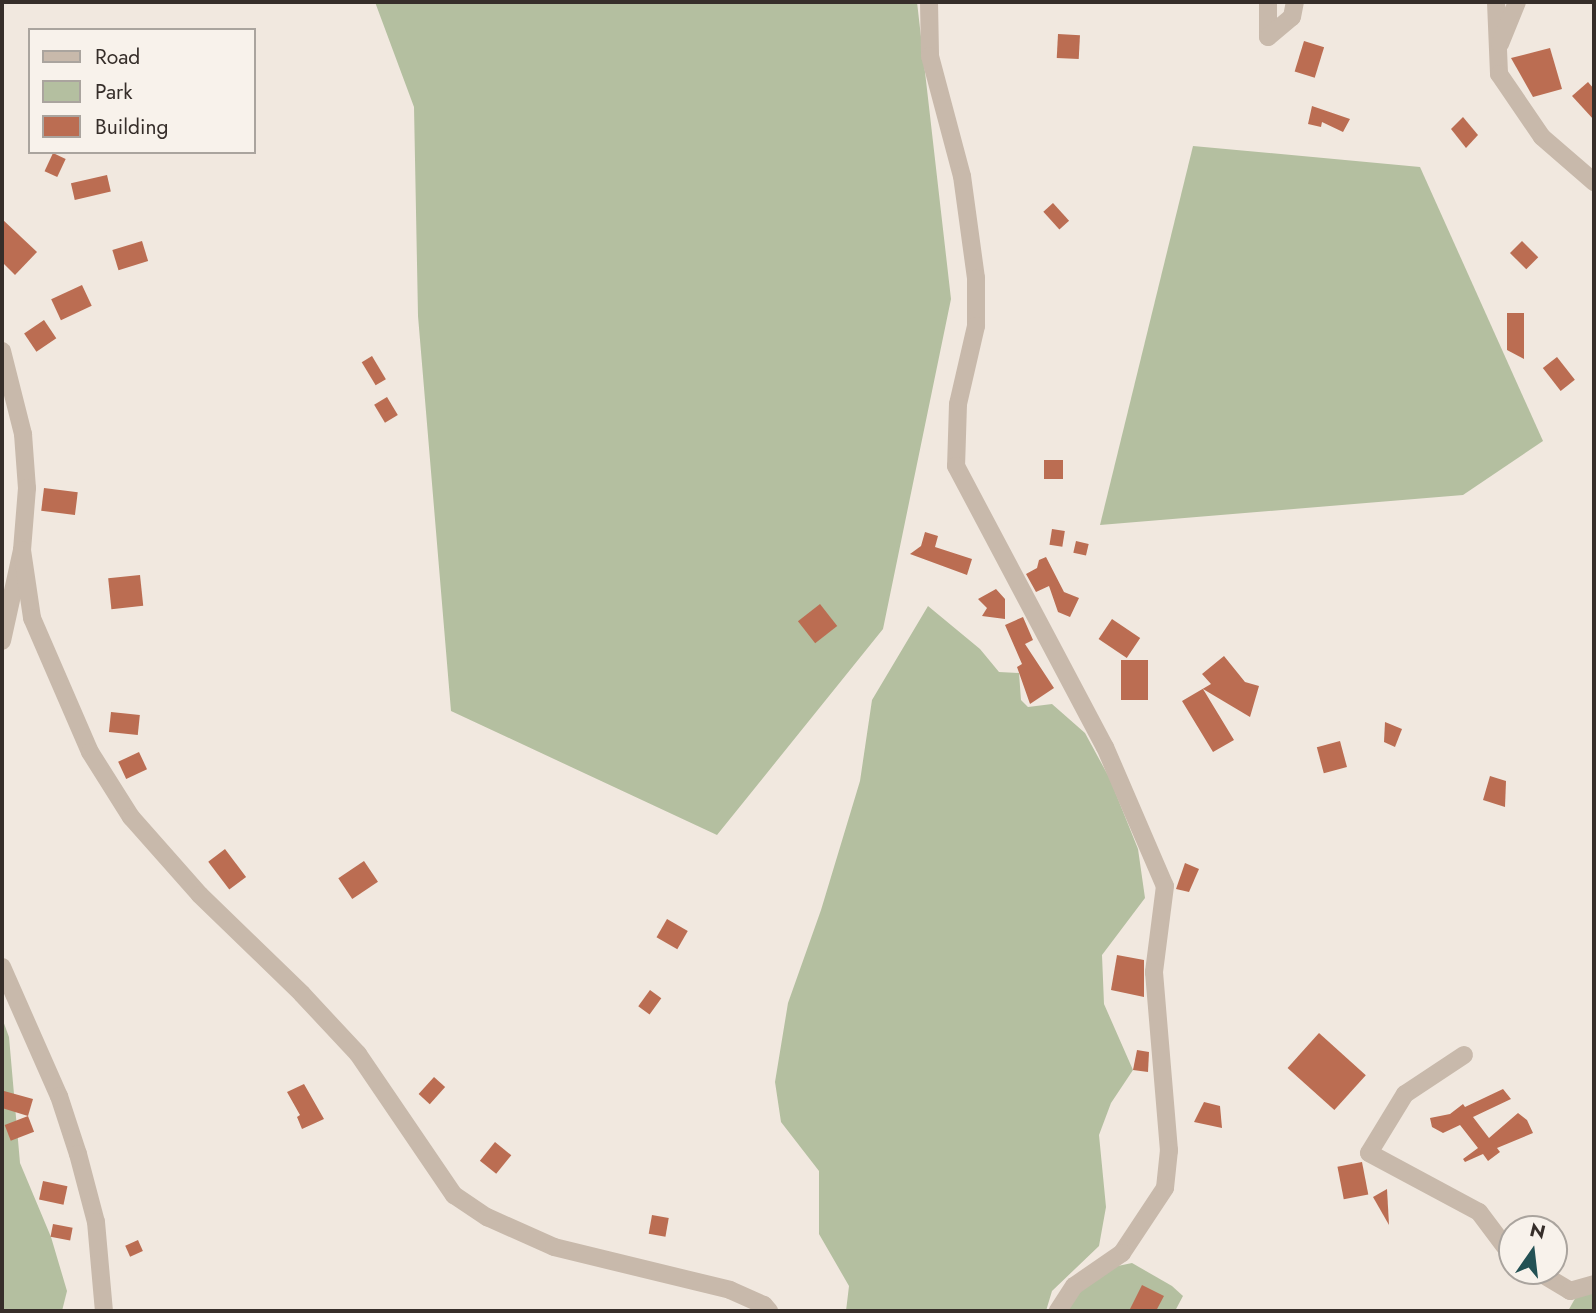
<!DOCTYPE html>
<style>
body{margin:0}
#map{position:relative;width:1596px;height:1313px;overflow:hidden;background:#f1e8df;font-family:Jost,sans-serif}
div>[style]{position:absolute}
.green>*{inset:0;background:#b4bfa0}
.building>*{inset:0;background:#bb6d52;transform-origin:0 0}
.minor>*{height:18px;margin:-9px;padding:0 9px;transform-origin:9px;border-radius:9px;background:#c8b9ab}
span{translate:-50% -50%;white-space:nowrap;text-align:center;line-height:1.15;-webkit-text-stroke:5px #f8f2eb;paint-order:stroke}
.frame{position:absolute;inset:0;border:4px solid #362e2a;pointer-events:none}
.legend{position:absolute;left:28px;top:28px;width:228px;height:126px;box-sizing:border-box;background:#f8f2eb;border:2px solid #aaa49e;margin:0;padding:9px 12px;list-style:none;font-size:21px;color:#362e2a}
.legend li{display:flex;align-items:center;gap:14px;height:35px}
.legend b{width:35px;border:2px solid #aaa49e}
.north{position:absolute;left:1498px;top:1215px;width:70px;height:70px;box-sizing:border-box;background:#f8f2eb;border:2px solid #aaa49e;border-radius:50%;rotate:14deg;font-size:19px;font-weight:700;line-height:28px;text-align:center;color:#362e2a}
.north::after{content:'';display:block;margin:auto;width:24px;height:32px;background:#235154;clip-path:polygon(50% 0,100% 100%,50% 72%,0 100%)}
</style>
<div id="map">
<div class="green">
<i style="clip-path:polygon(375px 2px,917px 2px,951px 299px,883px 629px,717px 835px,451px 711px,418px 316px,414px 107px)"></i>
<i style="clip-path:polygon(1193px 146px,1420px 167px,1543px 441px,1463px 495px,1100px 525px)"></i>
<i style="clip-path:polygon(928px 606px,980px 649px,999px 672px,1019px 673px,1021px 700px,1028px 707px,1052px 704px,1085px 733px,1110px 779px,1138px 849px,1145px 898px,1102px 955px,1104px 1004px,1133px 1070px,1111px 1103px,1099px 1135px,1106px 1207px,1099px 1246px,1052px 1291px,1046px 1311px,846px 1311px,849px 1286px,819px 1234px,819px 1171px,781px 1122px,775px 1082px,788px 1003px,821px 910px,860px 781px,872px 700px)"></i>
<i style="clip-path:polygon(2px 1018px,9px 1037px,20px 1163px,51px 1237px,67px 1291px,62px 1311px,2px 1311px)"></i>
<i style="clip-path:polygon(1132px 1263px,1172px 1286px,1183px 1296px,1175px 1311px,1065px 1311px,1079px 1290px,1113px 1267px)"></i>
<i style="clip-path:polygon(1581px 1288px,1594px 1290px,1594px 1311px,1568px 1311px)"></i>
</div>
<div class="building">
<i style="left:1058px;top:34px;width:22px;height:24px;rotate:3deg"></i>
<i style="left:1304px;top:41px;width:21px;height:32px;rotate:17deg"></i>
<i style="clip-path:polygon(1550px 48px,1562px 89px,1533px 97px,1511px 58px)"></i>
<i style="clip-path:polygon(1588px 82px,1594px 89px,1594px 120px,1572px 96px)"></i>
<i style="clip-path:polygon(1312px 106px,1350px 119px,1343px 132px,1322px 122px,1321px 127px,1308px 124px)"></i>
<i style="clip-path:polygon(1463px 117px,1478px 135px,1466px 148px,1451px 129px)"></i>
<i style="left:53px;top:153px;width:14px;height:20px;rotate:25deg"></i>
<i style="left:107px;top:175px;width:17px;height:37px;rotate:77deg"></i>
<i style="left:1053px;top:203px;width:24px;height:13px;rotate:48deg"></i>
<i style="clip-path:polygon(2px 219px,37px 252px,15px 275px,2px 262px)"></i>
<i style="left:142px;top:241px;width:21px;height:31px;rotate:73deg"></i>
<i style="left:1522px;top:241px;width:23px;height:17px;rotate:45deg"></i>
<i style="left:82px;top:285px;width:23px;height:34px;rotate:65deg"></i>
<i style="clip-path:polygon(1507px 313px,1524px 313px,1524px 359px,1507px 350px)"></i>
<i style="left:44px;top:320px;width:22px;height:24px;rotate:56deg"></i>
<i style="left:372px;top:356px;width:27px;height:12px;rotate:59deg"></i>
<i style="left:1557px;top:357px;width:29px;height:18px;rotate:52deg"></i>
<i style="left:387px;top:397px;width:21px;height:15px;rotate:59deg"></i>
<i style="left:1044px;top:460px;width:19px;height:19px"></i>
<i style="left:44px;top:488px;width:34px;height:23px;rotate:7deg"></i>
<i style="left:1052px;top:529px;width:13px;height:16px;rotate:9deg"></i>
<i style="clip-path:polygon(925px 532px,938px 536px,935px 547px,972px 559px,967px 575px,910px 554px,921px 546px)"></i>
<i style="left:1076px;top:541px;width:13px;height:12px;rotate:13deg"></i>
<i style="clip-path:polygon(1046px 557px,1064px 592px,1079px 598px,1070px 617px,1058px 612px,1049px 586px,1036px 592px,1026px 574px,1037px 568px,1039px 560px)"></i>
<i style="left:140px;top:575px;width:31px;height:32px;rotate:84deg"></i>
<i style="clip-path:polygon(996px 589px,1005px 599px,1005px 619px,982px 616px,987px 608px,978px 599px)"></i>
<i style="left:820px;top:604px;width:28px;height:28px;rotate:52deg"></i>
<i style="clip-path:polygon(1023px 617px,1033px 640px,1025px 644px,1054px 688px,1030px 704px,1017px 667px,1022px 664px,1005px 625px)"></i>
<i style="left:1112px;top:619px;width:34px;height:24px;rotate:34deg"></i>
<i style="clip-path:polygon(1224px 656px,1245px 682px,1259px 686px,1250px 717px,1203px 689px,1234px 740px,1213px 752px,1182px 701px,1211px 684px,1202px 674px)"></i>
<i style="left:1121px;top:660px;width:27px;height:40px"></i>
<i style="left:111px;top:712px;width:29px;height:20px;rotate:6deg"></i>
<i style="clip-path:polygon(1385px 722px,1402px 729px,1395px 747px,1384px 742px)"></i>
<i style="left:1340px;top:741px;width:27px;height:24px;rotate:75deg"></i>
<i style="left:139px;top:752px;width:19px;height:23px;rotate:65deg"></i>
<i style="clip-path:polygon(1490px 776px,1506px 781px,1505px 807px,1483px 800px)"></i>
<i style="left:225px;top:849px;width:35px;height:21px;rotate:53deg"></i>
<i style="left:364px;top:861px;width:25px;height:31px;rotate:56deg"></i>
<i style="clip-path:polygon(1185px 863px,1199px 869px,1189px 892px,1176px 889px)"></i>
<i style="left:667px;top:919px;width:24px;height:21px;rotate:30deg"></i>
<i style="clip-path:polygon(1117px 955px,1144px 960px,1144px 997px,1111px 990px)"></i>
<i style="left:650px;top:990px;width:14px;height:20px;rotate:36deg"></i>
<i style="left:1319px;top:1033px;width:63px;height:47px;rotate:42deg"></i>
<i style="clip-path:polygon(1137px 1050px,1149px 1052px,1148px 1072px,1133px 1070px)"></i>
<i style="left:434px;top:1077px;width:15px;height:23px;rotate:42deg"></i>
<i style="clip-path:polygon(304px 1084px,324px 1119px,302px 1129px,297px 1117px,300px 1115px,287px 1092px)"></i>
<i style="clip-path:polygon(1503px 1089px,1511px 1099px,1473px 1117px,1489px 1138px,1518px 1113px,1527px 1120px,1533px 1133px,1497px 1148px,1500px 1152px,1488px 1161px,1483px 1154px,1465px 1162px,1463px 1159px,1478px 1148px,1460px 1125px,1443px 1133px,1432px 1127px,1430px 1118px,1450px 1114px,1463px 1104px,1465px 1107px)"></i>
<i style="clip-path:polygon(4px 1091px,33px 1099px,28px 1116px,2px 1108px)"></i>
<i style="clip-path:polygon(1204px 1102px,1220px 1106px,1222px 1128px,1194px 1122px)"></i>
<i style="left:28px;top:1116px;width:17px;height:25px;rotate:69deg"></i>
<i style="left:495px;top:1142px;width:21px;height:24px;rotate:39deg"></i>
<i style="left:1362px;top:1162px;width:33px;height:25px;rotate:79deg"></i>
<i style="left:43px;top:1181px;width:25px;height:19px;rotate:12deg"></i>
<i style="clip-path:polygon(1387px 1189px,1389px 1225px,1373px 1197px)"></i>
<i style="left:652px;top:1215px;width:17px;height:19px;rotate:10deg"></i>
<i style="left:53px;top:1224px;width:20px;height:13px;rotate:11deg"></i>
<i style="left:138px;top:1240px;width:12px;height:14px;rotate:66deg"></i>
<i style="clip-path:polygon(1142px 1285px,1164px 1296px,1156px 1311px,1129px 1311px)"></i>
</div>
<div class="minor">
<i style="left:929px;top:2px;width:54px;rotate:88.9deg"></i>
<i style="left:930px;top:56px;width:124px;rotate:75.1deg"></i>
<i style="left:962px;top:176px;width:103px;rotate:82.2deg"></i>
<i style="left:976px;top:278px;width:48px;rotate:90deg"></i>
<i style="left:976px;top:326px;width:80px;rotate:103deg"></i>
<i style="left:958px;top:404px;width:62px;rotate:91.8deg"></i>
<i style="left:956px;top:466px;width:318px;rotate:62.1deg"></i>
<i style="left:1105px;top:747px;width:151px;rotate:66.7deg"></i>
<i style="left:1165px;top:886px;width:87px;rotate:97.3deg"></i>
<i style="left:1154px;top:972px;width:179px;rotate:85.2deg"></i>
<i style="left:1169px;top:1150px;width:38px;rotate:96deg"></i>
<i style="left:1165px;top:1188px;width:78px;rotate:123.5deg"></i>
<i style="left:1122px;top:1253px;width:58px;rotate:145.5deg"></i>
<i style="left:1074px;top:1286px;width:30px;rotate:123deg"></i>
<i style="left:1268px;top:2px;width:35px;rotate:90deg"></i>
<i style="left:1268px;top:37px;width:31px;rotate:-40deg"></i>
<i style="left:1292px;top:17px;width:15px;rotate:-79deg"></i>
<i style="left:1496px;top:2px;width:72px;rotate:87.6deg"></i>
<i style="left:1499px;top:74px;width:76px;rotate:55.7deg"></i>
<i style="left:1542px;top:137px;width:69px;rotate:40.9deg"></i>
<i style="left:1500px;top:44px;width:45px;rotate:-68deg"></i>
<i style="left:2px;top:351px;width:86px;rotate:75.8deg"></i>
<i style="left:23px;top:434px;width:54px;rotate:85.8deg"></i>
<i style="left:27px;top:488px;width:62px;rotate:94.6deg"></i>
<i style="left:22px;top:550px;width:93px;rotate:102.4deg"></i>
<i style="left:22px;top:550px;width:69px;rotate:81.6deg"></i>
<i style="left:32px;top:618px;width:146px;rotate:66.6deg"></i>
<i style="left:90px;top:752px;width:77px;rotate:57.8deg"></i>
<i style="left:131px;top:817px;width:104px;rotate:48.5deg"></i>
<i style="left:200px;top:895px;width:142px;rotate:44.1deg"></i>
<i style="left:302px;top:994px;width:82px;rotate:47deg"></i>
<i style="left:358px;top:1054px;width:171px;rotate:55.8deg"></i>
<i style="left:454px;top:1195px;width:40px;rotate:34deg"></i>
<i style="left:487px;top:1217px;width:73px;rotate:24.1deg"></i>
<i style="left:554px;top:1247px;width:181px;rotate:13.7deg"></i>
<i style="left:730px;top:1290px;width:37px;rotate:24deg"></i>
<i style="left:764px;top:1305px;width:8px;rotate:50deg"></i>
<i style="left:2px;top:967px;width:141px;rotate:66.2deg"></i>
<i style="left:59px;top:1096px;width:61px;rotate:71.9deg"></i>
<i style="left:78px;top:1154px;width:70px;rotate:75.2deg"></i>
<i style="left:96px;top:1222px;width:89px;rotate:84.9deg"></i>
<i style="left:1464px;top:1055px;width:71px;rotate:146.5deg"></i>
<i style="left:1405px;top:1094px;width:69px;rotate:121.4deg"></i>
<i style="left:1369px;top:1153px;width:125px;rotate:28.2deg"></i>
<i style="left:1479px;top:1212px;width:55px;rotate:53.1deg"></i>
<i style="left:1537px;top:1271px;width:39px;rotate:31deg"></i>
<i style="left:1570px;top:1291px;width:25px;rotate:-16deg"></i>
</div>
<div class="frame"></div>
<ul class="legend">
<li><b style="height:9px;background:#c8b9ab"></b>Road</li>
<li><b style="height:19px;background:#b4bfa0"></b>Park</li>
<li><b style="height:19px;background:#bb6d52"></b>Building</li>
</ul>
<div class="north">N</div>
</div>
